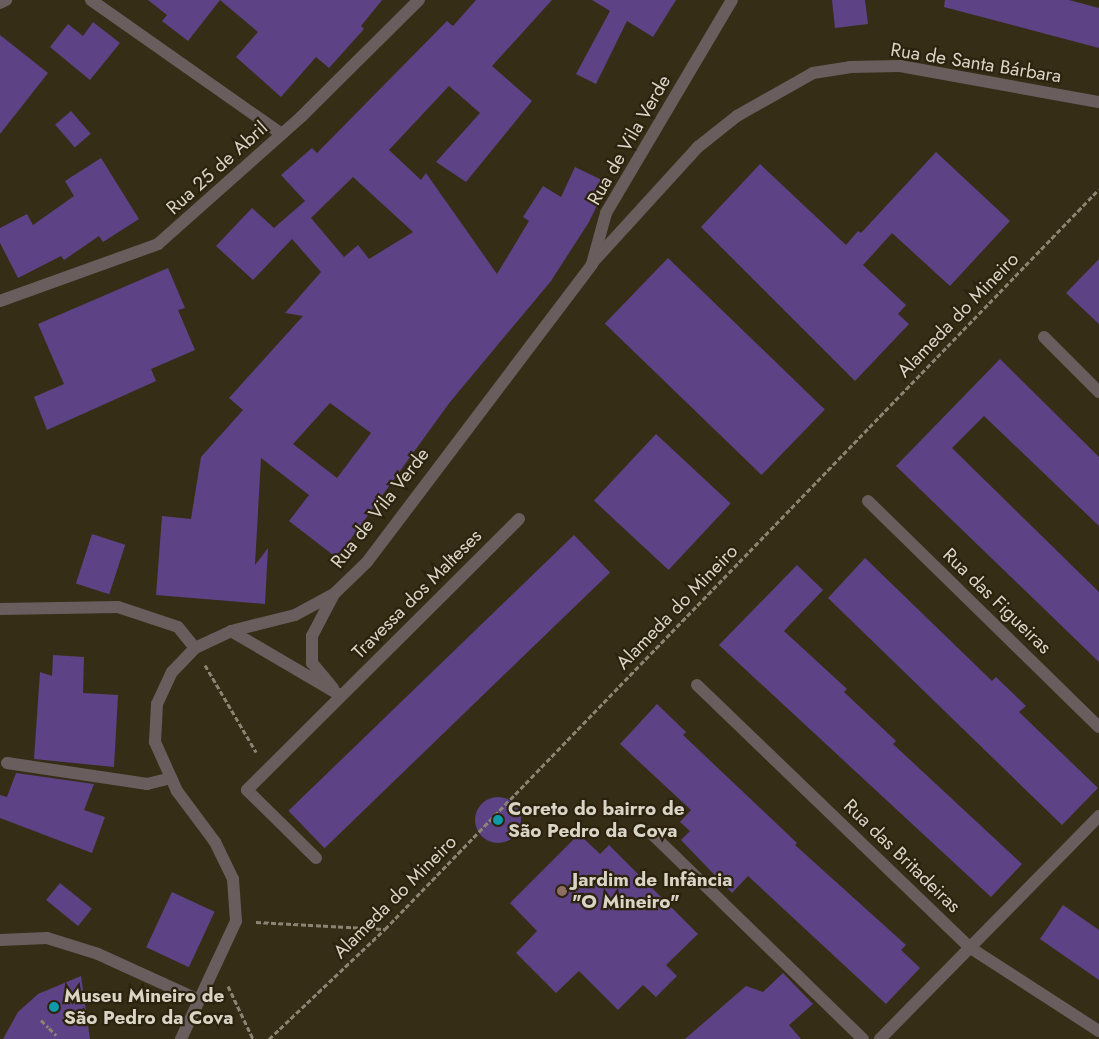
<!DOCTYPE html>
<meta charset="utf-8">
<style>
body{margin:0}
#map{position:relative;width:1099px;height:1039px;overflow:hidden;background:#362d17;font-family:Jost,sans-serif}
div>[style]{position:absolute}
.building>*{inset:0;background:#5d4285;transform-origin:0 0}
.round{border-radius:50%}
.path>*{height:3px;margin-top:-1.5px;transform-origin:0;background:repeating-linear-gradient(90deg,#8b8472 0 5px,transparent 0 7.5px)}
.minor>*{height:12px;margin:-6px;padding:0 6px;transform-origin:6px;border-radius:6px;background:#6a5d5d}
.dots>*{width:14px;height:14px;translate:-50% -50%;box-sizing:border-box;border:2px solid #2c230e;border-radius:50%}
span{translate:-50% -50%;white-space:nowrap;text-align:center;line-height:1.15;-webkit-text-stroke:4.5px #2c230e;paint-order:stroke}
.street-label{font-size:19px;color:#dad4c7}
.poi-label{font-size:19px;color:#dad4c7;font-weight:700}
.left{translate:0 -50%;text-align:left}
</style>
<div id="map">
<div class="building">
<i style="clip-path:polygon(148px 0,220px 0,188px 41px,162px 21px,167px 15px)"></i>
<i style="clip-path:polygon(220px 0,382px 0,361px 26px,364px 29px,329px 68px,316px 57px,281px 97px,236px 57px,258px 32px)"></i>
<i style="clip-path:polygon(evenodd,476px 0,552px 0,492px 66px,532px 101px,466px 182px,436px 162px,480px 113px,449px 86px,389px 150px,421px 180px,426px 173px,497px 274px,529px 221px,523px 217px,543px 186px,561px 197px,575px 167px,608px 183px,589px 222px,551px 281px,450px 402px,337px 558px,289px 521px,309px 495px,261px 458px,255px 565px,268px 548px,265px 604px,156px 595px,162px 516px,191px 519px,201px 457px,243px 410px,229px 398px,303px 316px,285px 313px,321px 272px,292px 239px,253px 280px,216px 246px,252px 208px,274px 228px,305px 201px,281px 175px,312px 148px,317px 153px,447px 21px,453px 26px,476px 0,353px 177px,413px 232px,369px 259px,358px 245px,344px 257px,311px 218px,353px 177px,476px 0,330px 403px,371px 433px,337px 478px,293px 444px,330px 403px)"></i>
<i style="clip-path:polygon(592px 0,676px 0,653px 37px,627px 21px,596px 84px,576px 74px,610px 11px)"></i>
<i style="clip-path:polygon(832px 0,865px 0,868px 24px,835px 28px)"></i>
<i style="clip-path:polygon(945px 0,1069px 0,1099px 8px,1099px 48px,944px 7px)"></i>
<i style="clip-path:polygon(93px 22px,120px 43px,90px 80px,50px 47px,68px 24px,83px 36px)"></i>
<i style="clip-path:polygon(0 35px,48px 73px,0 134px)"></i>
<i style="left:71px;top:111px;width:30px;height:21px;rotate:49deg"></i>
<i style="clip-path:polygon(936px 152px,1010px 221px,950px 286px,892px 233px,863px 265px,906px 305px,898px 314px,909px 324px,855px 381px,701px 227px,760px 164px,846px 245px,858px 231px,861px 233px)"></i>
<i style="clip-path:polygon(101px 158px,139px 219px,103px 242px,99px 236px,64px 260px,61px 256px,18px 278px,0 243px,0 228px,27px 214px,33px 225px,74px 196px,65px 181px)"></i>
<i style="left:668px;top:258px;width:218px;height:91px;rotate:44deg"></i>
<i style="clip-path:polygon(1099px 259px,1099px 324px,1066px 293px)"></i>
<i style="clip-path:polygon(168px 268px,185px 308px,178px 310px,195px 350px,151px 369px,156px 381px,47px 430px,34px 397px,64px 384px,38px 324px)"></i>
<i style="clip-path:polygon(1000px 359px,1099px 457px,1099px 526px,984px 416px,952px 448px,1099px 592px,1099px 662px,896px 466px)"></i>
<i style="left:656px;top:434px;width:102px;height:91px;rotate:43deg"></i>
<i style="left:92px;top:534px;width:35px;height:52px;rotate:18deg"></i>
<i style="left:574px;top:535px;width:52px;height:397px;rotate:46deg"></i>
<i style="clip-path:polygon(865px 558px,992px 681px,996px 677px,1026px 706px,1019px 712px,1098px 788px,1062px 825px,828px 598px)"></i>
<i style="clip-path:polygon(797px 565px,823px 590px,784px 631px,847px 689px,844px 692px,896px 741px,893px 744px,1022px 864px,991px 897px,719px 645px)"></i>
<i style="clip-path:polygon(53px 655px,84px 657px,83px 693px,118px 695px,114px 767px,34px 759px,40px 672px,52px 676px)"></i>
<i style="clip-path:polygon(657px 704px,686px 732px,683px 735px,797px 843px,795px 845px,906px 945px,901px 950px,920px 968px,886px 1004px,748px 876px,732px 893px,681px 840px,690px 831px,680px 822px,691px 810px,620px 744px)"></i>
<i style="clip-path:polygon(16px 773px,94px 784px,84px 810px,105px 817px,92px 853px,0 818px,0 795px,7px 797px)"></i>
<i class="round" style="left:475px;top:797px;width:46px;height:46px"></i>
<i style="clip-path:polygon(579px 834px,600px 854px,609px 845px,698px 934px,666px 965px,677px 976px,656px 997px,643px 985px,618px 1010px,579px 971px,556px 993px,516px 953px,537px 931px,510px 903px)"></i>
<i style="left:60px;top:883px;width:41px;height:22px;rotate:39deg"></i>
<i style="left:172px;top:892px;width:47px;height:61px;rotate:25deg"></i>
<i style="clip-path:polygon(1063px 905px,1099px 930px,1099px 980px,1040px 939px)"></i>
<i style="clip-path:polygon(783px 973px,813px 1004px,789px 1025px,801px 1039px,685px 1039px,746px 986px,763px 992px)"></i>
<i style="clip-path:polygon(81px 976px,90px 1039px,3px 1039px,18px 1012px,38px 994px)"></i>
</div>
<div class="path">
<i style="left:205px;top:665px;width:101px;rotate:59.6deg"></i>
<i style="left:256px;top:922px;width:128px;rotate:3.1deg"></i>
<i style="left:228px;top:986px;width:59px;rotate:64.7deg"></i>
<i style="left:41px;top:1020px;width:10px;rotate:45deg"></i>
<i style="left:49px;top:1028px;width:10px;rotate:45deg"></i>
<i style="left:269px;top:1039px;width:160px;rotate:-43.5deg"></i>
<i style="left:385px;top:929px;width:1028px;rotate:-46.02deg"></i>
</div>
<div class="minor">
<i style="left:91px;top:0;width:233px;rotate:35.1deg"></i>
<i style="left:0;top:3px;width:7px;rotate:-27deg"></i>
<i style="left:593px;top:262px;width:156px;rotate:-47.6deg"></i>
<i style="left:698px;top:147px;width:50px;rotate:-38.5deg"></i>
<i style="left:737px;top:116px;width:87px;rotate:-29.5deg"></i>
<i style="left:813px;top:73px;width:37px;rotate:-9deg"></i>
<i style="left:850px;top:67px;width:50px;rotate:-1.1deg"></i>
<i style="left:900px;top:66px;width:202px;rotate:10.3deg"></i>
<i style="left:0;top:301px;width:168px;rotate:-19.8deg"></i>
<i style="left:158px;top:244px;width:193px;rotate:-41.6deg"></i>
<i style="left:302px;top:116px;width:165px;rotate:-44.8deg"></i>
<i style="left:1044px;top:337px;width:78px;rotate:45deg"></i>
<i style="left:868px;top:501px;width:323px;rotate:44.4deg"></i>
<i style="left:0;top:609px;width:118px;rotate:-1deg"></i>
<i style="left:118px;top:607px;width:63px;rotate:18.4deg"></i>
<i style="left:178px;top:627px;width:27px;rotate:51deg"></i>
<i style="left:231px;top:631px;width:126px;rotate:30.4deg"></i>
<i style="left:697px;top:685px;width:378px;rotate:43.9deg"></i>
<i style="left:969px;top:947px;width:155px;rotate:32.9deg"></i>
<i style="left:333px;top:688px;width:33px;rotate:-130deg"></i>
<i style="left:312px;top:663px;width:27px;rotate:-90deg"></i>
<i style="left:312px;top:636px;width:47px;rotate:-62.4deg"></i>
<i style="left:7px;top:763px;width:142px;rotate:8.5deg"></i>
<i style="left:147px;top:784px;width:25px;rotate:-14deg"></i>
<i style="left:650px;top:832px;width:297px;rotate:44.2deg"></i>
<i style="left:316px;top:858px;width:97px;rotate:-135.4deg"></i>
<i style="left:247px;top:790px;width:384px;rotate:-44.9deg"></i>
<i style="left:0;top:940px;width:47px;rotate:-2.4deg"></i>
<i style="left:47px;top:938px;width:53px;rotate:17.4deg"></i>
<i style="left:98px;top:954px;width:111px;rotate:24.5deg"></i>
<i style="left:181px;top:1039px;width:130px;rotate:-65deg"></i>
<i style="left:236px;top:921px;width:42px;rotate:-94.1deg"></i>
<i style="left:233px;top:879px;width:41px;rotate:-115.9deg"></i>
<i style="left:215px;top:842px;width:64px;rotate:-126.7deg"></i>
<i style="left:177px;top:791px;width:54px;rotate:-114.2deg"></i>
<i style="left:155px;top:742px;width:38px;rotate:-87deg"></i>
<i style="left:157px;top:704px;width:35px;rotate:-65deg"></i>
<i style="left:172px;top:672px;width:33px;rotate:-46deg"></i>
<i style="left:195px;top:648px;width:40px;rotate:-25deg"></i>
<i style="left:231px;top:631px;width:66px;rotate:-14deg"></i>
<i style="left:295px;top:615px;width:44px;rotate:-28.3deg"></i>
<i style="left:334px;top:594px;width:46px;rotate:-44.1deg"></i>
<i style="left:367px;top:562px;width:373px;rotate:-52.9deg"></i>
<i style="left:592px;top:264px;width:53px;rotate:-74.6deg"></i>
<i style="left:606px;top:213px;width:247px;rotate:-59.4deg"></i>
<i style="left:880px;top:1039px;width:313px;rotate:-45.5deg"></i>
</div>
<div class="dots">
<i style="left:498px;top:820px;background:#0f9aa8"></i>
<i style="left:562px;top:891px;background:#8d6e63"></i>
<i style="left:54px;top:1007px;background:#0f9aa8"></i>
</div>
<div class="street-label">
<span style="left:976px;top:63px;rotate:9deg">Rua de Santa Bárbara</span>
<span style="left:629px;top:140px;rotate:-60deg">Rua de Vila Verde</span>
<span style="left:217px;top:168px;rotate:-42deg">Rua 25 de Abril</span>
<span style="left:958px;top:315px;rotate:-46deg">Alameda do Mineiro</span>
<span style="left:380px;top:508px;rotate:-52deg">Rua de Vila Verde</span>
<span style="left:417px;top:594px;rotate:-45deg">Travessa dos Malteses</span>
<span style="left:997px;top:601px;rotate:44deg">Rua das Figueiras</span>
<span style="left:677px;top:607px;rotate:-46deg">Alameda do Mineiro</span>
<span style="left:902px;top:856px;rotate:44deg">Rua das Britadeiras</span>
<span style="left:395px;top:897px;rotate:-45deg">Alameda do Mineiro</span>
</div>
<div class="poi-label">
<span class="left" style="left:508px;top:820px">Coreto do bairro de<br>São Pedro da Cova</span>
<span class="left" style="left:572px;top:891px">Jardim de Infância<br>"O Mineiro"</span>
<span class="left" style="left:64px;top:1007px">Museu Mineiro de<br>São Pedro da Cova</span>
</div>
</div>
